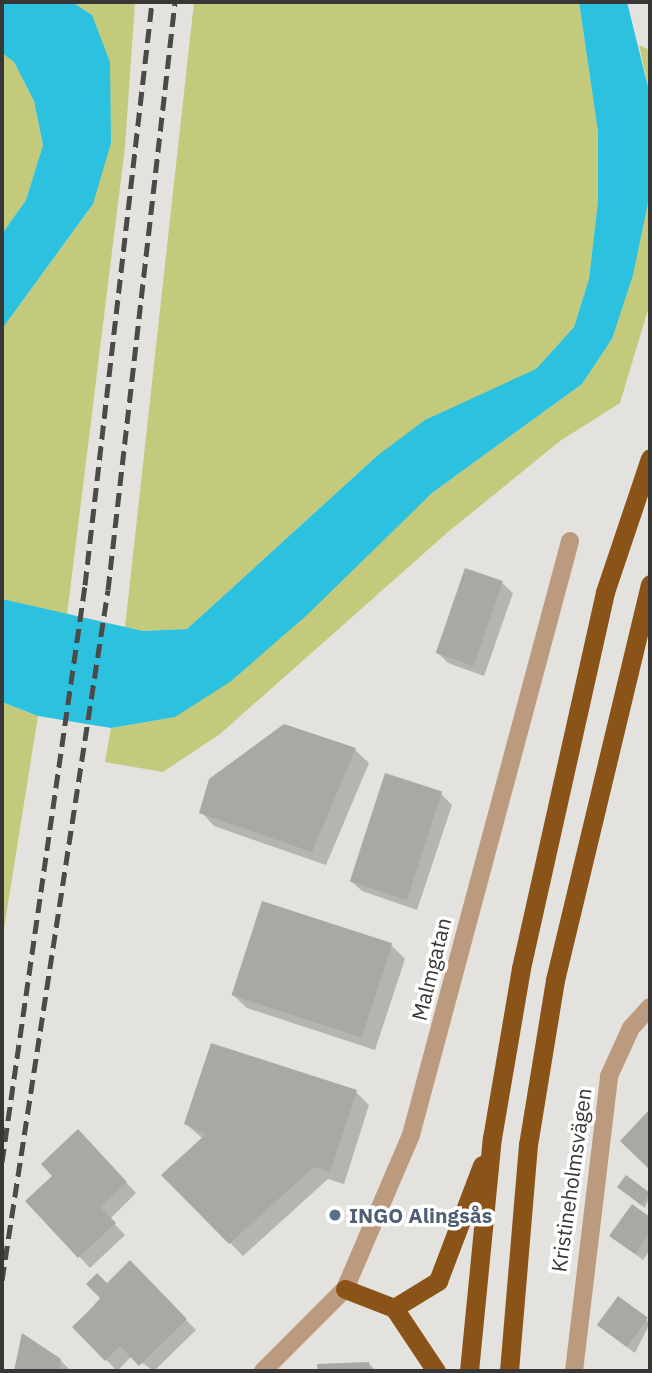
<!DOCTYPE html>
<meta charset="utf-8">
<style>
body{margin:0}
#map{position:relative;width:652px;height:1373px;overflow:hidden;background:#e4e2de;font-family:"IBM Plex Sans",sans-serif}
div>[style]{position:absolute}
.green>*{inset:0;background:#c4ca7c}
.water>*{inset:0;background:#2cc1de}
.shadow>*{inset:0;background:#0003}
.building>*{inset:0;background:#aaa8a5;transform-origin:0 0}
.minor>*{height:18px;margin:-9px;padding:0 9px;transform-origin:9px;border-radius:9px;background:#bb9a7e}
.tertiary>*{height:18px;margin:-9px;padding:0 9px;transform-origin:9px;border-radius:9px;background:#bb9a7e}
.trunk>*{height:19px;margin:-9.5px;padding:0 9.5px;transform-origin:9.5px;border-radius:9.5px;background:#8a5317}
.rail>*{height:5px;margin-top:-2.5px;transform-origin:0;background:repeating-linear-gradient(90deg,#4b4a49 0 14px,transparent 0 21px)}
.dots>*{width:19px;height:19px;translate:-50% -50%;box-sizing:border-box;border:4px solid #fff;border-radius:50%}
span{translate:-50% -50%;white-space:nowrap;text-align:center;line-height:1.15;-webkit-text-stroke:7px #fff;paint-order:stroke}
.street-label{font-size:21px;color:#383736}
.service-label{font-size:21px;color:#4e5e75;font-weight:700}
.left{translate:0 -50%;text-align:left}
.frame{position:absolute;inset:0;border:4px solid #383736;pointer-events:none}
</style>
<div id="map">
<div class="green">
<i style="clip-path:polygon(72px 2px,135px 2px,125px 147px,67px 615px,2px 599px,2px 329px,93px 204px,92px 15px)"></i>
<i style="clip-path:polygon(194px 2px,579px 2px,598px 132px,598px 201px,589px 279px,574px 327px,536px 369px,378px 455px,187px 629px,143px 631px,125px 627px)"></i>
<i style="clip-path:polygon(639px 45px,650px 50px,650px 95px)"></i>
<i style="clip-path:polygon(2px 53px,14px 62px,34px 101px,43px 145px,26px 200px,2px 234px)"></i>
<i style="clip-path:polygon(650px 193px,650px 303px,620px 403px,560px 441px,448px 532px,220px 734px,163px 772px,105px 762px,111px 728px,175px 717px,432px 493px,582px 384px,612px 339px)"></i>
<i style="clip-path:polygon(2px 702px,38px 716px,2px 941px)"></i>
</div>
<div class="water">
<i style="clip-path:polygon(2px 2px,72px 2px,92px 15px,110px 62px,111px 143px,93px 204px,2px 329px,2px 234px,26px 200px,43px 145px,34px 101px,14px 62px,2px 53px)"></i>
<i style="clip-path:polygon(579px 2px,627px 2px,650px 95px,650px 193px,633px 275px,612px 339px,582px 384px,432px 493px,307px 615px,230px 682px,175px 717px,111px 728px,38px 716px,2px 702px,2px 599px,143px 631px,187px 629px,378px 455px,425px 420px,536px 369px,574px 327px,589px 279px,598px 201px,598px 132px)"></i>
</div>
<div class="shadow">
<i style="clip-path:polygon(502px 583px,513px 593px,484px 676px,448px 663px,437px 652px)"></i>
<i style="clip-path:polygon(355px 750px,369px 763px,326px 865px,214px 826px,201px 812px)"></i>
<i style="clip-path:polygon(386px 775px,441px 794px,452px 805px,417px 910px,362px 891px,351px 881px)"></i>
<i style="clip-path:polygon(264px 903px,392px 946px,405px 959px,375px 1050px,247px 1008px,233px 995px)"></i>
<i style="clip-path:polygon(356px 1092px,369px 1105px,344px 1184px,328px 1179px,243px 1256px,164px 1175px,203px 1139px,186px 1124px)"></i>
<i style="clip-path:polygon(89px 1142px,136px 1193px,110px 1219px,125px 1235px,90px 1268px,27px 1201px)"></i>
<i style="clip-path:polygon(627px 1177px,650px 1196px,645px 1208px,622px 1190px)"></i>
<i style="clip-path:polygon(632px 1206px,650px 1219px,650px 1250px,643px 1260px,611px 1236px)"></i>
<i style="clip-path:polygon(130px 1263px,196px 1330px,154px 1371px,132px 1356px,117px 1371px,75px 1327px)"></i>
<i style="clip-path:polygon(618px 1298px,650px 1323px,635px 1353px,605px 1331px)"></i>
<i style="clip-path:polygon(23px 1336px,60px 1360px,71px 1371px,16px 1371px)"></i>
<i style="clip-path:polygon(369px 1364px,376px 1371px,319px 1371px,319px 1366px)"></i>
</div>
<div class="building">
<i style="left:465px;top:568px;width:40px;height:90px;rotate:19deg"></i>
<i style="clip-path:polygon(284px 724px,356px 748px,312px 852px,199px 813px,209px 779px)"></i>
<i style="left:385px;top:773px;width:60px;height:114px;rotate:18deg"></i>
<i style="left:262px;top:901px;width:137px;height:99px;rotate:18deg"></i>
<i style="clip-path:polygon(211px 1043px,357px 1090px,330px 1172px,314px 1167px,229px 1244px,161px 1175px,206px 1134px,184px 1124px)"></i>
<i style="clip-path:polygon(650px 1109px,650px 1166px,648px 1168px,620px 1141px)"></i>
<i style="clip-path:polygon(78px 1129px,127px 1182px,100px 1207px,116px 1223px,78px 1258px,25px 1201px,52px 1176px,41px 1164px)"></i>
<i style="left:626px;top:1175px;width:30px;height:15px;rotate:37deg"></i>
<i style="clip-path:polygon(632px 1204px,650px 1217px,650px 1232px,635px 1254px,609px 1236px)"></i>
<i style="clip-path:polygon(130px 1260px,187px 1319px,139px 1366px,120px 1346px,105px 1361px,72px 1327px,101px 1299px,86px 1284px,97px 1273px,107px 1283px)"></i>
<i style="left:618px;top:1296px;width:37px;height:36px;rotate:36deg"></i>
<i style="clip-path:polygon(22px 1333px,61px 1359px,59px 1371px,14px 1371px)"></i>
<i style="clip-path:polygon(369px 1362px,370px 1371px,318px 1371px,317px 1364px)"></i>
</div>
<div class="minor">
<i style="left:263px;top:1371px;width:116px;rotate:-45deg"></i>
<i style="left:345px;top:1289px;width:168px;rotate:-66.8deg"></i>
<i style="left:411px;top:1135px;width:615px;rotate:-75.01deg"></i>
</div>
<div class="tertiary">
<i style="left:574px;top:1371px;width:297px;rotate:-83.2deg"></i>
<i style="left:609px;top:1076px;width:53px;rotate:-65.4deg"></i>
<i style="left:631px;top:1028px;width:28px;rotate:-48deg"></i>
</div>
<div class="trunk">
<i style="left:345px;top:1289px;width:53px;rotate:21.2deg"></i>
<i style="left:394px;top:1308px;width:76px;rotate:56.3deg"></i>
<i style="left:394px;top:1308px;width:52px;rotate:-31.5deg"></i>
<i style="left:438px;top:1281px;width:124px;rotate:-69.2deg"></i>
<i style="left:469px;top:1371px;width:234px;rotate:-84.4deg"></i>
<i style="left:492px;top:1138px;width:172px;rotate:-80.3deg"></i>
<i style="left:521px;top:968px;width:385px;rotate:-77.4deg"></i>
<i style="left:605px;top:592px;width:141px;rotate:-71.4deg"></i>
<i style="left:509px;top:1371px;width:227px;rotate:-85.2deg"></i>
<i style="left:528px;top:1145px;width:167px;rotate:-80.7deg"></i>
<i style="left:555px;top:980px;width:407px;rotate:-76.5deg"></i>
</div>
<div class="rail">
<i style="left:2px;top:1162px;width:583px;rotate:-81.81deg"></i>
<i style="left:85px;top:585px;width:587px;rotate:-83.44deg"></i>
<i style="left:2px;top:1280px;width:698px;rotate:-81.27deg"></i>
<i style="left:108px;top:590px;width:592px;rotate:-83.5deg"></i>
</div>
<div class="dots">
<i style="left:335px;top:1215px;background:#5c6f8a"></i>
</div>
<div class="street-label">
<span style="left:431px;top:969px;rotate:-76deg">Malmgatan</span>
<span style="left:571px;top:1180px;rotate:-82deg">Kristineholmsvägen</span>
</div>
<div class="service-label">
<span class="left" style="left:349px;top:1215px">INGO Alingsås</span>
</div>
<div class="frame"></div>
</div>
